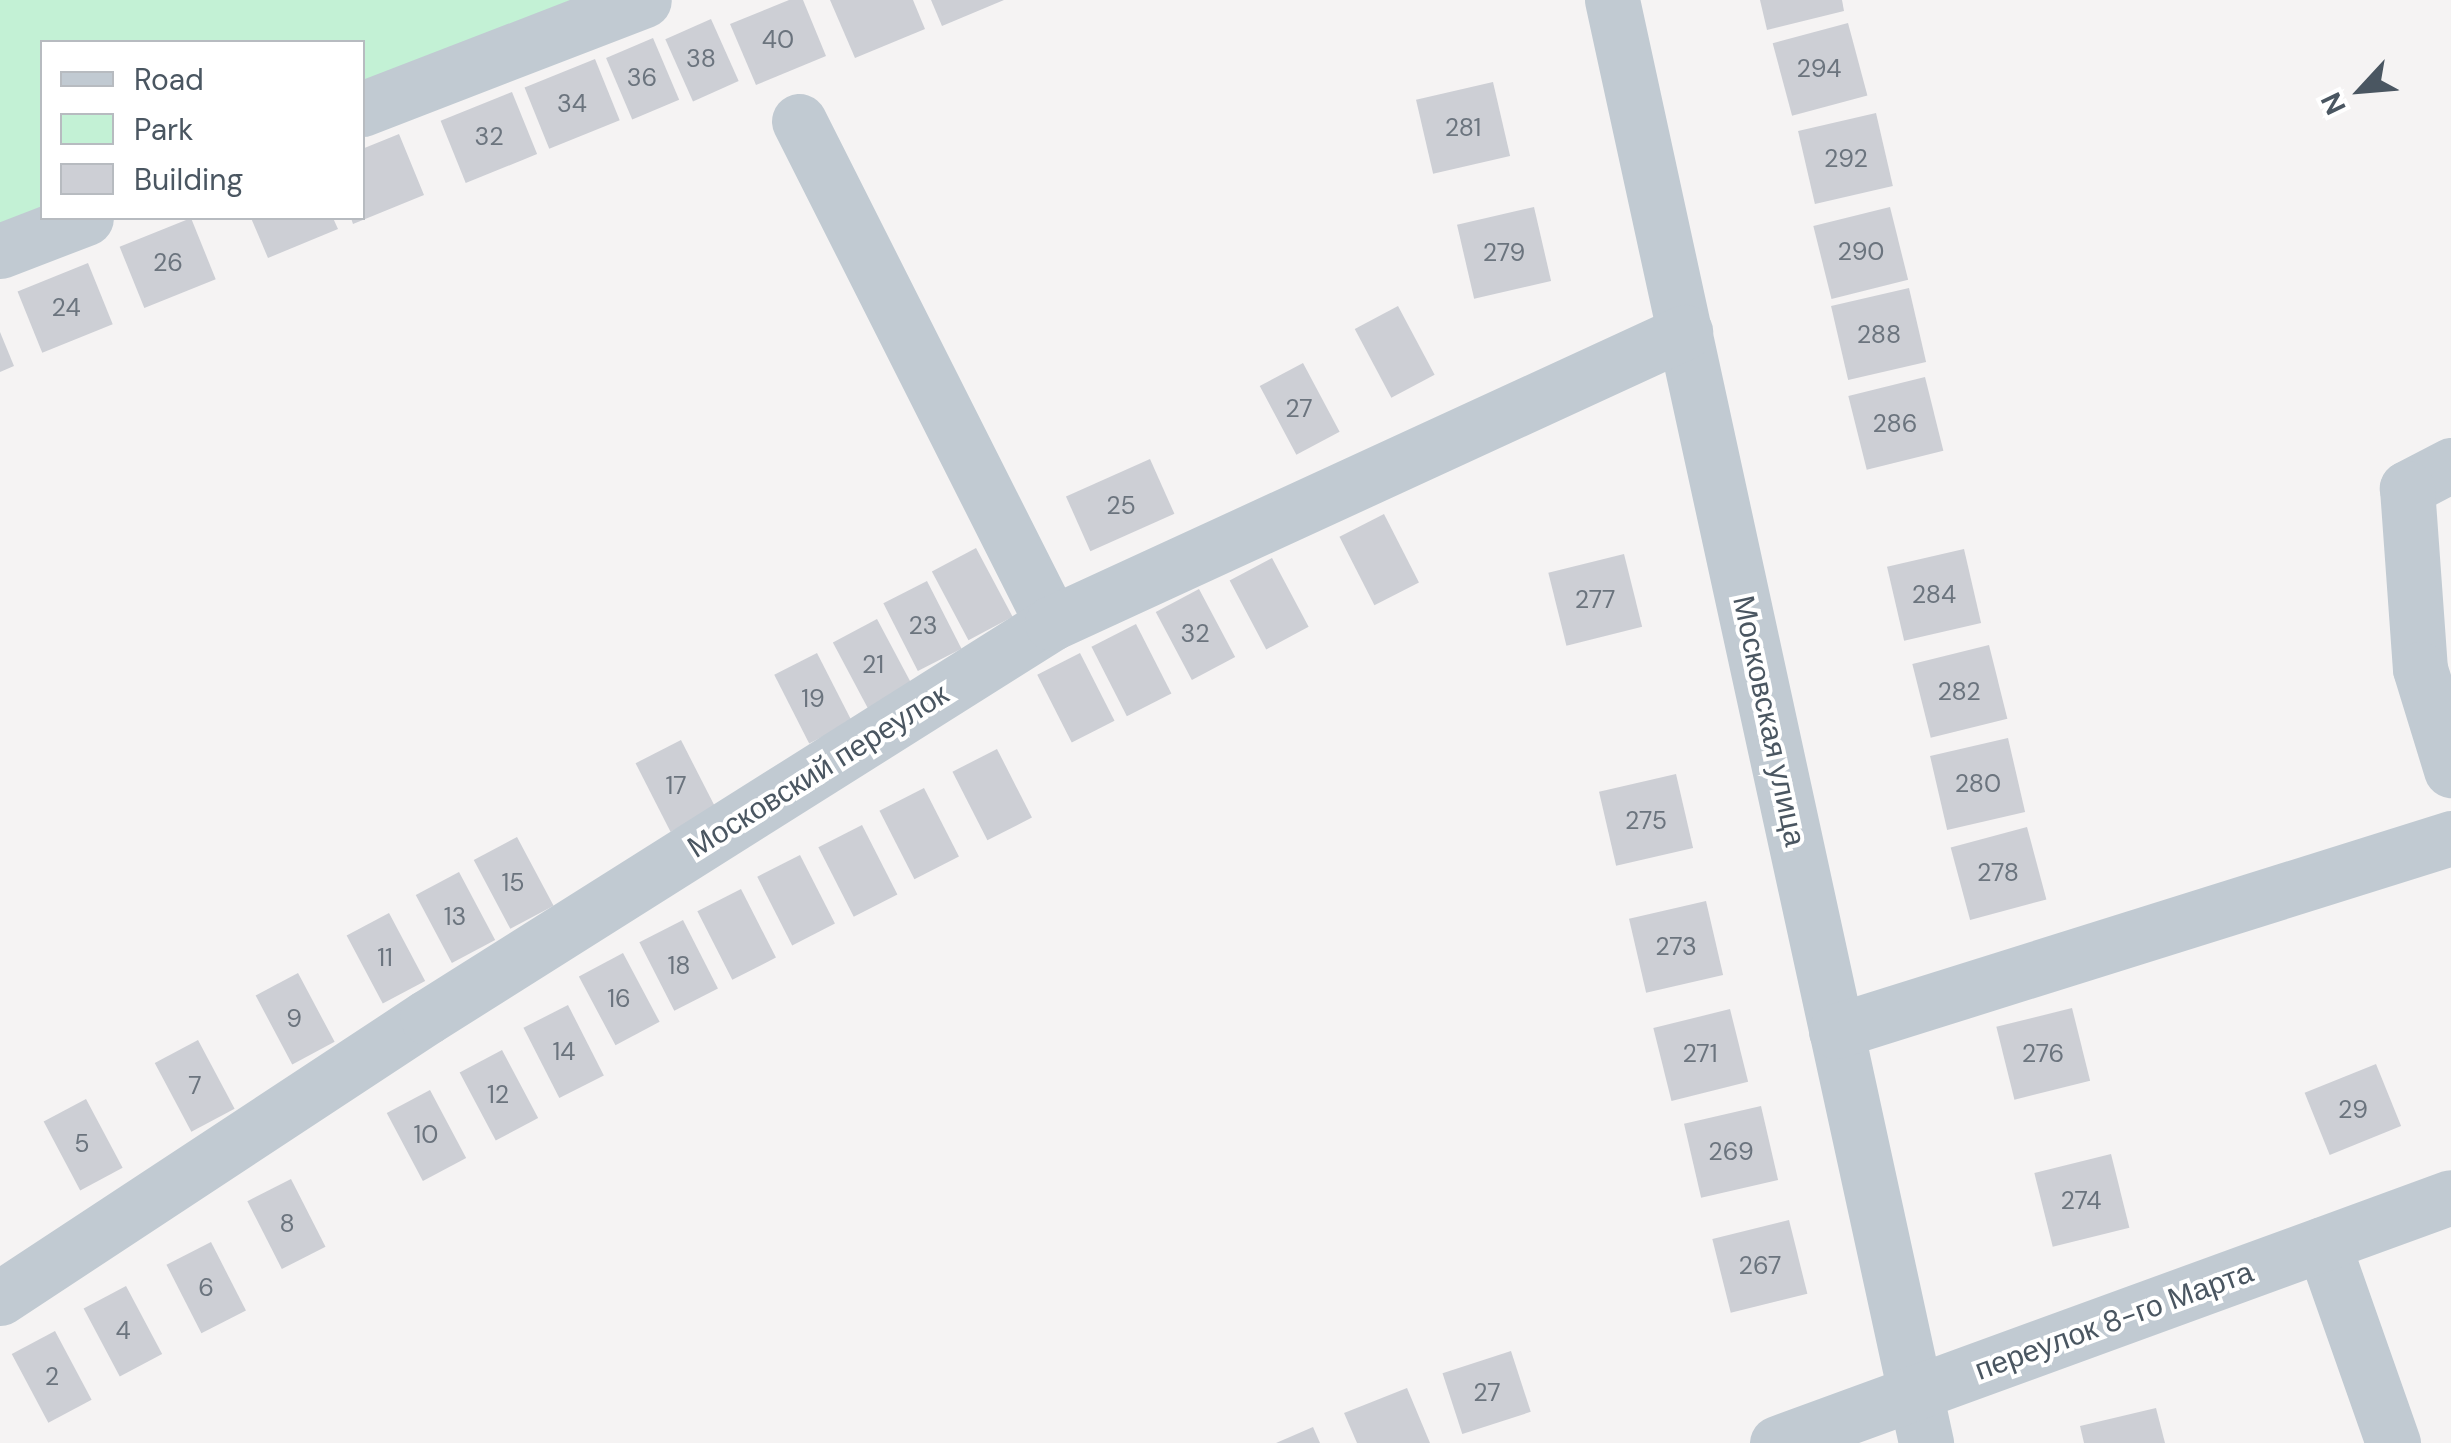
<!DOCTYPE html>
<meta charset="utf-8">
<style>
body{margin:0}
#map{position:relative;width:2451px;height:1443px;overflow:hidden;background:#f5f3f3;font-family:"DM Sans",sans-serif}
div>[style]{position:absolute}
.green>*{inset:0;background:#c3f1d5}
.building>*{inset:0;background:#cdcfd5;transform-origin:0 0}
.minor>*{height:55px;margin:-27.5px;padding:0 27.5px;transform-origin:27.5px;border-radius:27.5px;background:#c1cad2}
span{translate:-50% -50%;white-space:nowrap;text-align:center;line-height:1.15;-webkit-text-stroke:8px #fff;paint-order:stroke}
.number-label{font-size:25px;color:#6b747e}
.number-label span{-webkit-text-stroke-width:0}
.street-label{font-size:30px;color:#4a5661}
.legend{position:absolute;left:40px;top:40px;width:325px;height:180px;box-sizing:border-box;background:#fff;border:2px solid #b7bbc0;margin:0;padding:12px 18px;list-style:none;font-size:30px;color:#4a5661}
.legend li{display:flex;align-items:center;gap:20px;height:50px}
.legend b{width:50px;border:2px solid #b7bbc0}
.north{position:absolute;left:2311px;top:40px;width:100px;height:100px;-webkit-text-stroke:8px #fff;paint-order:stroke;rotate:244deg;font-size:28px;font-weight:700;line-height:40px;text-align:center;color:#4a5661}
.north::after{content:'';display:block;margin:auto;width:35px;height:45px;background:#4a5661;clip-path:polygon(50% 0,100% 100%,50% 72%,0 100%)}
</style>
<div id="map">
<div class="green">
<i style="clip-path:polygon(0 0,593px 0,363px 93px,362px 42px,42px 42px,42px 217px,0 234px)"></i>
</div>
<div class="building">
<i style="clip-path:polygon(789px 0,803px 0,826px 56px,756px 85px,730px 24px)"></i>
<i style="clip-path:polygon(830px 0,913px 0,925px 29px,855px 58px)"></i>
<i style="clip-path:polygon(931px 0,1004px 0,942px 26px)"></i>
<i style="clip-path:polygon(1760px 0,1842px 0,1844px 11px,1767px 30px)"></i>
<i style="left:711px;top:19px;width:68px;height:50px;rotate:66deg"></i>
<i style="left:1848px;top:23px;width:75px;height:78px;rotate:75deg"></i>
<i style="left:653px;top:38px;width:67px;height:51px;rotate:67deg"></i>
<i style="left:595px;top:59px;width:66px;height:76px;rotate:68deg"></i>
<i style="left:1493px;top:82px;width:76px;height:79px;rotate:77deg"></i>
<i style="left:512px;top:92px;width:67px;height:77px;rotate:68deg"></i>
<i style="left:1876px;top:113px;width:75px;height:80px;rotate:77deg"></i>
<i style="clip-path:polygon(399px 134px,424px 195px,353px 224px,351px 218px,362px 218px,362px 149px)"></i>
<i style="left:1534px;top:207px;width:76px;height:79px;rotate:77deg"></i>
<i style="left:1890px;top:207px;width:75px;height:79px;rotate:76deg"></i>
<i style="left:191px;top:218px;width:66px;height:77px;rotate:68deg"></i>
<i style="clip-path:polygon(251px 218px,333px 218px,338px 229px,268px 258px)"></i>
<i style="left:88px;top:263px;width:66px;height:76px;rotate:68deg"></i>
<i style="left:1909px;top:288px;width:76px;height:80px;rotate:77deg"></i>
<i style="left:1398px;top:306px;width:78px;height:49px;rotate:62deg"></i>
<i style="clip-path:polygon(0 332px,14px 366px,0 372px)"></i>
<i style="left:1303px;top:363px;width:78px;height:49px;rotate:62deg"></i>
<i style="left:1925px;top:377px;width:76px;height:79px;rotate:76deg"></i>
<i style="left:1150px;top:459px;width:60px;height:92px;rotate:66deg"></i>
<i style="left:1384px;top:514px;width:77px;height:50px;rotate:63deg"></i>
<i style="left:976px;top:548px;width:78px;height:50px;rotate:62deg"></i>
<i style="left:1964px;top:549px;width:76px;height:79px;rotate:77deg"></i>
<i style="left:1624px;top:554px;width:75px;height:78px;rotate:76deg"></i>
<i style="left:1272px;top:558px;width:78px;height:48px;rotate:62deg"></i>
<i style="left:927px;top:581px;width:76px;height:49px;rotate:63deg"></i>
<i style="left:1199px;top:589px;width:77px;height:49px;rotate:62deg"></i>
<i style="left:877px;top:619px;width:78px;height:50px;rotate:62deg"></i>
<i style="left:1136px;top:624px;width:78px;height:50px;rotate:63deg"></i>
<i style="left:1989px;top:645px;width:76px;height:79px;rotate:76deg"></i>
<i style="left:817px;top:653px;width:77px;height:48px;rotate:63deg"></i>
<i style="left:1080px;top:653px;width:76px;height:48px;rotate:63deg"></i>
<i style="left:2008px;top:738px;width:76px;height:80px;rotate:77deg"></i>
<i style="left:681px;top:740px;width:77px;height:51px;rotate:63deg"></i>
<i style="left:997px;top:749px;width:77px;height:50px;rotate:63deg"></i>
<i style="left:1676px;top:774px;width:76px;height:79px;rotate:77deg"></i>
<i style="left:924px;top:788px;width:77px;height:50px;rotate:63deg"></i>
<i style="left:862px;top:825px;width:78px;height:49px;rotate:63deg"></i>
<i style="left:2027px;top:827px;width:75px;height:79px;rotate:75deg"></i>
<i style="left:517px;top:837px;width:78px;height:49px;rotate:62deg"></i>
<i style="left:800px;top:855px;width:77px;height:48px;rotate:63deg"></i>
<i style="left:459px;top:872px;width:77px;height:49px;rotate:62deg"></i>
<i style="left:741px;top:889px;width:77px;height:49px;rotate:63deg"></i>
<i style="left:1706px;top:901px;width:76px;height:79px;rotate:77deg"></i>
<i style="left:389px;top:913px;width:77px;height:48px;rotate:62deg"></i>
<i style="left:683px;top:920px;width:77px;height:49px;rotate:63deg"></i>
<i style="left:623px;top:953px;width:78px;height:50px;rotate:62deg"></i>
<i style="left:298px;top:973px;width:78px;height:48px;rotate:62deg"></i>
<i style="left:568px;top:1005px;width:79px;height:50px;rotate:63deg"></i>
<i style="left:2072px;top:1008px;width:75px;height:78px;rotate:76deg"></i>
<i style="left:1730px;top:1009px;width:75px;height:79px;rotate:76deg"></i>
<i style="left:198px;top:1040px;width:78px;height:49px;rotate:62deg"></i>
<i style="left:502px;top:1050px;width:77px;height:48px;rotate:62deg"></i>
<i style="left:2376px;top:1064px;width:67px;height:77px;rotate:68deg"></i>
<i style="left:430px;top:1090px;width:77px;height:49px;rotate:62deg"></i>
<i style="left:86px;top:1099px;width:78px;height:48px;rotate:62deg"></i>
<i style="left:1761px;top:1106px;width:76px;height:79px;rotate:77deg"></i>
<i style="left:2111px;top:1154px;width:76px;height:79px;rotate:76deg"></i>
<i style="left:291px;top:1179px;width:76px;height:49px;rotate:63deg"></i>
<i style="left:1789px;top:1220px;width:76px;height:79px;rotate:76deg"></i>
<i style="left:211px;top:1242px;width:77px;height:50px;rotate:63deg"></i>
<i style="left:126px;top:1286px;width:77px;height:48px;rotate:62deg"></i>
<i style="left:55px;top:1331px;width:78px;height:49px;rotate:62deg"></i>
<i style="left:1511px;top:1351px;width:64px;height:72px;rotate:72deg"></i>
<i style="clip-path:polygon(1407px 1388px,1430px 1443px,1357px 1443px,1344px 1413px)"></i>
<i style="clip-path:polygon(2156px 1408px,2165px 1443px,2084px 1443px,2080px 1426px)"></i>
<i style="clip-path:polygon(1313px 1427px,1320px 1443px,1276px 1443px)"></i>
</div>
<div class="minor">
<i style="left:1612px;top:0;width:1477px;rotate:77.72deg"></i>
<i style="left:362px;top:109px;width:302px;rotate:-21.1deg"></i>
<i style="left:799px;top:121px;width:562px;rotate:63.25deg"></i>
<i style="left:0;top:251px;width:92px;rotate:-21deg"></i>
<i style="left:2451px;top:465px;width:50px;rotate:152.4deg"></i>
<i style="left:2407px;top:488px;width:181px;rotate:85.9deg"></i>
<i style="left:2420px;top:669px;width:106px;rotate:72.9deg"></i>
<i style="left:1836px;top:1031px;width:645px;rotate:-17.42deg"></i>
<i style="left:2323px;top:1244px;width:211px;rotate:70.6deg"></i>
<i style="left:0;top:1298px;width:511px;rotate:-33.35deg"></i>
<i style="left:427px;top:1017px;width:739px;rotate:-32.23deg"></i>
<i style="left:1052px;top:623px;width:697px;rotate:-24.69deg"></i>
<i style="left:1777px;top:1443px;width:717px;rotate:-20.05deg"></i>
</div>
<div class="number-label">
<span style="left:778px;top:40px">40</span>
<span style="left:701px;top:59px">38</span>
<span style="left:1819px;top:69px">294</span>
<span style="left:642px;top:78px">36</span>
<span style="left:572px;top:104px">34</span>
<span style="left:1463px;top:128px">281</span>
<span style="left:489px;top:137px">32</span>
<span style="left:1846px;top:159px">292</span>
<span style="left:1861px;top:252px">290</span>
<span style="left:1504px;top:253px">279</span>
<span style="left:168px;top:263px">26</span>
<span style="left:66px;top:308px">24</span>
<span style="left:1879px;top:335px">288</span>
<span style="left:1299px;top:409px">27</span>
<span style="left:1895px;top:424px">286</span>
<span style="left:1121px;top:506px">25</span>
<span style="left:1934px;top:595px">284</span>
<span style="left:1595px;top:600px">277</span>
<span style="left:923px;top:626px">23</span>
<span style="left:1195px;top:634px">32</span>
<span style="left:873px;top:665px">21</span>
<span style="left:1959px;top:692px">282</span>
<span style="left:813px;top:699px">19</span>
<span style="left:1978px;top:784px">280</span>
<span style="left:676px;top:786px">17</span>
<span style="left:1646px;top:821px">275</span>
<span style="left:1998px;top:873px">278</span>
<span style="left:513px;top:883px">15</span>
<span style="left:455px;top:917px">13</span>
<span style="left:1676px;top:947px">273</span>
<span style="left:385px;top:958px">11</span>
<span style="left:679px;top:966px">18</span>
<span style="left:619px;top:999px">16</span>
<span style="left:294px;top:1019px">9</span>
<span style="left:564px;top:1052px">14</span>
<span style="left:1700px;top:1054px">271</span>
<span style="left:2043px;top:1054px">276</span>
<span style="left:195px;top:1086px">7</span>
<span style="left:498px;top:1095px">12</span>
<span style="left:2353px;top:1110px">29</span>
<span style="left:426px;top:1135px">10</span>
<span style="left:82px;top:1144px">5</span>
<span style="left:1731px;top:1152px">269</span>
<span style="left:2081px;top:1201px">274</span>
<span style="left:287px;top:1224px">8</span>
<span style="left:1760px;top:1266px">267</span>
<span style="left:206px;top:1288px">6</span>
<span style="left:123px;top:1331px">4</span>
<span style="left:52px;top:1377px">2</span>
<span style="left:1487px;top:1393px">27</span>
</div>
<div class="street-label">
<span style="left:1769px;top:721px;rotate:78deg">Московская улица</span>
<span style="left:818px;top:771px;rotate:-32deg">Московский переулок</span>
<span style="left:2114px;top:1321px;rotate:-20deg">переулок 8-го Марта</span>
</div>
<ul class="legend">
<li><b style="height:12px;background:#c1cad2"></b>Road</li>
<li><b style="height:28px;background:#c3f1d5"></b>Park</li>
<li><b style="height:28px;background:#cdcfd5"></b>Building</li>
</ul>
<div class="north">N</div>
</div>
